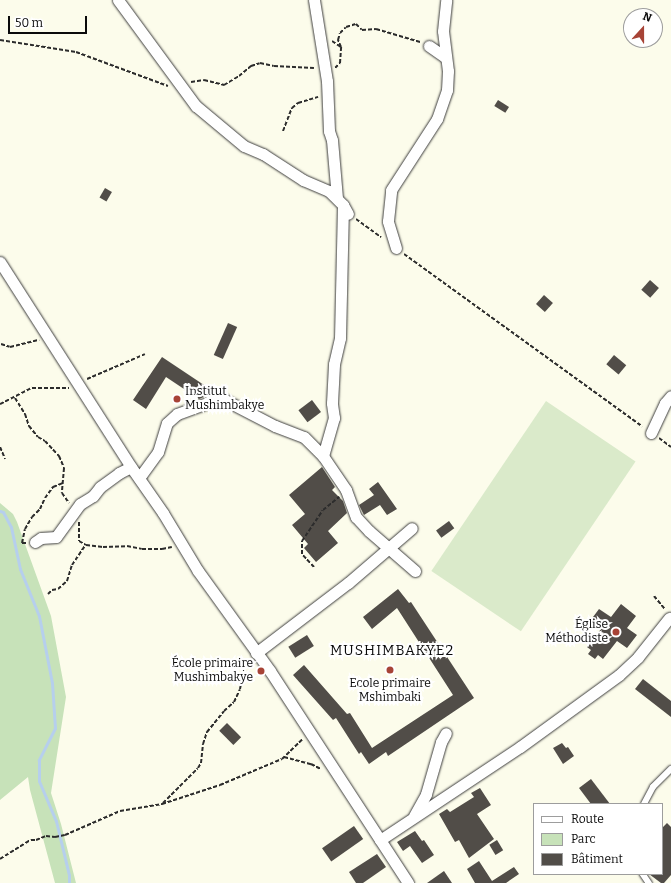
<!DOCTYPE html>
<meta charset="utf-8">
<style>
body{margin:0}
#map{position:relative;width:671px;height:883px;overflow:hidden;background:#fcfceb;font-family:Bitter,serif}
div>[style]{position:absolute}
.green>*{inset:0;background:#c7e2b9}
.pitch>*{inset:0;background:#daeaca;transform-origin:0 0}
.stream>*{height:3px;margin:-1.5px;padding:0 1.5px;transform-origin:1.5px;border-radius:1.5px;background:#b6cfed}
.building>*{inset:0;background:#514d48;transform-origin:0 0}
.path>*{height:2px;margin-top:-1px;transform-origin:0;background:repeating-linear-gradient(90deg,#2c2c2c 0 4px,transparent 0 6px)}
.roads{filter:drop-shadow(0 0 1px #3d3d3d) drop-shadow(0 0 1px #3d3d3d)}
.service>*{height:5.5px;margin:-2.75px;padding:0 2.75px;transform-origin:2.75px;border-radius:2.75px;background:#fff}
.minor>*{height:11px;margin:-5.5px;padding:0 5.5px;transform-origin:5.5px;border-radius:5.5px;background:#fff}
.dots>*{width:11px;height:11px;translate:-50% -50%;box-sizing:border-box;border:2px solid #fff;border-radius:50%}
span{translate:-50% -50%;white-space:nowrap;text-align:center;line-height:1.15;-webkit-text-stroke:4px #fff;paint-order:stroke}
.poi-label{font-size:12px;color:#0a0a0a}
.left{translate:0 -50%;text-align:left}
.right{translate:-100% -50%;text-align:right}
.quarter-label{font-size:14px;color:#0a0a0a;letter-spacing:1px}
.legend{position:absolute;left:533px;top:803px;width:130px;height:72px;box-sizing:border-box;background:#fff;border:1px solid #9d9d9d;margin:0;padding:5px 7px;list-style:none;font-size:12px;color:#0a0a0a}
.legend li{display:flex;align-items:center;gap:8px;height:20px}
.legend b{width:20px;border:1px solid #9d9d9d}
.north{position:absolute;left:623px;top:8px;width:40px;height:40px;box-sizing:border-box;background:#fff;border:1px solid #9d9d9d;border-radius:50%;rotate:21deg;font-size:11px;font-weight:700;line-height:16px;text-align:center;color:#0a0a0a}
.north::after{content:'';display:block;margin:auto;width:14px;height:18px;background:#a74336;clip-path:polygon(50% 0,100% 100%,50% 72%,0 100%)}
.scale{position:absolute;left:8px;top:16px;width:79px;height:18px;box-sizing:border-box;border:2px solid #0a0a0a;border-top:0;padding-left:5px;font-size:12px;line-height:14px;white-space:nowrap;color:#0a0a0a;-webkit-text-stroke:3px #fff;paint-order:stroke}
</style>
<div id="map">
<div class="green">
<i style="clip-path:polygon(0 503px,13px 514px,17px 522px,51px 616px,66px 697px,51px 793px,61px 824px,76px 883px,55px 883px,30px 790px,28px 777px,0 800px)"></i>
</div>
<div class="pitch">
<i style="left:546px;top:401px;width:108px;height:205px;rotate:34deg"></i>
</div>
<div class="stream">
<i style="left:0;top:511px;width:3px;rotate:18deg"></i>
<i style="left:3px;top:512px;width:17px;rotate:62deg"></i>
<i style="left:11px;top:527px;width:43px;rotate:77.9deg"></i>
<i style="left:20px;top:569px;width:51px;rotate:68deg"></i>
<i style="left:39px;top:616px;width:68px;rotate:79deg"></i>
<i style="left:52px;top:683px;width:45px;rotate:86.2deg"></i>
<i style="left:55px;top:728px;width:36px;rotate:117deg"></i>
<i style="left:39px;top:760px;width:21px;rotate:90deg"></i>
<i style="left:39px;top:781px;width:43px;rotate:67deg"></i>
<i style="left:56px;top:821px;width:56px;rotate:76.5deg"></i>
<i style="left:69px;top:875px;width:8px;rotate:90deg"></i>
</div>
<div class="building">
<i style="left:498px;top:100px;width:13px;height:7px;rotate:32deg"></i>
<i style="left:105px;top:188px;width:8px;height:11px;rotate:30deg"></i>
<i style="left:650px;top:280px;width:12px;height:13px;rotate:42deg"></i>
<i style="left:544px;top:295px;width:12px;height:12px;rotate:42deg"></i>
<i style="left:228px;top:323px;width:10px;height:35px;rotate:24deg"></i>
<i style="left:614px;top:355px;width:16px;height:12px;rotate:40deg"></i>
<i style="clip-path:polygon(162px 357px,213px 391px,211px 394px,199px 399px,166px 377px,146px 409px,133px 400px)"></i>
<i style="left:312px;top:400px;width:15px;height:17px;rotate:53deg"></i>
<i style="clip-path:polygon(322px 467px,335px 487px,332px 490px,343px 501px,347px 513px,328px 531px,338px 543px,316px 562px,304px 548px,308px 544px,292px 525px,305px 514px,289px 495px)"></i>
<i style="clip-path:polygon(378px 482px,397px 509px,387px 515px,380px 505px,364px 515px,359px 505px,374px 495px,369px 489px)"></i>
<i style="left:449px;top:521px;width:9px;height:16px;rotate:54deg"></i>
<i style="clip-path:polygon(398px 589px,409px 603px,411px 602px,474px 698px,388px 756px,386px 752px,369px 764px,361px 752px,359px 754px,336px 718px,333px 720px,293px 675px,304px 665px,347px 714px,350px 713px,372px 748px,453px 695px,397px 608px,372px 629px,363px 617px)"></i>
<i style="clip-path:polygon(621px 604px,636px 616px,627px 628px,637px 635px,627px 648px,617px 641px,603px 659px,598px 655px,595px 659px,588px 654px,591px 650px,587px 647px,601px 629px,590px 621px,599px 609px,611px 617px)"></i>
<i style="left:307px;top:635px;width:13px;height:22px;rotate:58deg"></i>
<i style="clip-path:polygon(643px 679px,671px 701px,671px 717px,635px 689px)"></i>
<i style="left:227px;top:723px;width:20px;height:11px;rotate:45deg"></i>
<i style="clip-path:polygon(562px 743px,566px 748px,568px 747px,574px 756px,563px 764px,553px 748px)"></i>
<i style="clip-path:polygon(591px 779px,610px 804px,591px 804px,579px 788px)"></i>
<i style="clip-path:polygon(480px 788px,491px 805px,477px 814px,494px 839px,469px 858px,459px 840px,455px 842px,439px 814px,447px 809px,450px 812px,474px 797px,471px 793px)"></i>
<i style="clip-path:polygon(667px 823px,671px 827px,671px 875px,664px 883px,661px 883px,649px 874px,662px 874px,662px 828px)"></i>
<i style="left:354px;top:826px;width:16px;height:39px;rotate:55deg"></i>
<i style="clip-path:polygon(415px 831px,422px 841px,424px 840px,434px 855px,422px 863px,410px 846px,403px 851px,397px 842px)"></i>
<i style="left:497px;top:840px;width:12px;height:9px;rotate:59deg"></i>
<i style="clip-path:polygon(377px 854px,386px 867px,363px 883px,356px 883px,349px 872px)"></i>
<i style="clip-path:polygon(479px 861px,492px 881px,514px 867px,519px 874px,506px 883px,475px 883px,467px 869px)"></i>
<i style="clip-path:polygon(444px 871px,452px 883px,427px 883px)"></i>
</div>
<div class="path">
<i style="left:0;top:40px;width:77px;rotate:9deg"></i>
<i style="left:76px;top:52px;width:98px;rotate:20.3deg"></i>
<i style="left:332px;top:41px;width:11px;rotate:34deg"></i>
<i style="left:335px;top:68px;width:7px;rotate:-45deg"></i>
<i style="left:340px;top:63px;width:16px;rotate:-86deg"></i>
<i style="left:341px;top:47px;width:8px;rotate:-113deg"></i>
<i style="left:338px;top:40px;width:7px;rotate:-74deg"></i>
<i style="left:340px;top:33px;width:8px;rotate:-45deg"></i>
<i style="left:346px;top:27px;width:10px;rotate:-17deg"></i>
<i style="left:356px;top:24px;width:8px;rotate:45deg"></i>
<i style="left:362px;top:30px;width:14px;rotate:-4deg"></i>
<i style="left:376px;top:29px;width:46px;rotate:16.5deg"></i>
<i style="left:191px;top:82px;width:13px;rotate:-9deg"></i>
<i style="left:204px;top:80px;width:21px;rotate:14deg"></i>
<i style="left:224px;top:85px;width:17px;rotate:-31deg"></i>
<i style="left:239px;top:76px;width:16px;rotate:-40deg"></i>
<i style="left:251px;top:66px;width:9px;rotate:-18deg"></i>
<i style="left:260px;top:63px;width:14px;rotate:12deg"></i>
<i style="left:274px;top:66px;width:40px;rotate:2.9deg"></i>
<i style="left:283px;top:131px;width:25px;rotate:-69deg"></i>
<i style="left:292px;top:108px;width:8px;rotate:-40deg"></i>
<i style="left:298px;top:103px;width:21px;rotate:-17deg"></i>
<i style="left:356px;top:219px;width:31px;rotate:36deg"></i>
<i style="left:404px;top:254px;width:294px;rotate:35.9deg"></i>
<i style="left:1px;top:344px;width:9px;rotate:18deg"></i>
<i style="left:10px;top:347px;width:30px;rotate:-14deg"></i>
<i style="left:87px;top:379px;width:63px;rotate:-23.3deg"></i>
<i style="left:15px;top:398px;width:19px;rotate:58deg"></i>
<i style="left:25px;top:414px;width:13px;rotate:72deg"></i>
<i style="left:29px;top:426px;width:14px;rotate:51deg"></i>
<i style="left:38px;top:437px;width:8px;rotate:30deg"></i>
<i style="left:45px;top:441px;width:21px;rotate:47deg"></i>
<i style="left:59px;top:456px;width:13px;rotate:67deg"></i>
<i style="left:64px;top:468px;width:25px;rotate:95deg"></i>
<i style="left:62px;top:493px;width:12px;rotate:55deg"></i>
<i style="left:0;top:404px;width:36px;rotate:-27deg"></i>
<i style="left:32px;top:388px;width:37px"></i>
<i style="left:659px;top:438px;width:15px;rotate:37deg"></i>
<i style="left:0;top:447px;width:13px;rotate:67deg"></i>
<i style="left:79px;top:522px;width:19px;rotate:90deg"></i>
<i style="left:79px;top:541px;width:8px;rotate:30deg"></i>
<i style="left:86px;top:545px;width:17px;rotate:7deg"></i>
<i style="left:103px;top:547px;width:24px;rotate:-2deg"></i>
<i style="left:127px;top:546px;width:15px;rotate:11deg"></i>
<i style="left:142px;top:549px;width:20px"></i>
<i style="left:162px;top:549px;width:10px;rotate:-11deg"></i>
<i style="left:26px;top:543px;width:4px;rotate:180deg"></i>
<i style="left:22px;top:543px;width:14px;rotate:-78deg"></i>
<i style="left:25px;top:529px;width:14px;rotate:-60deg"></i>
<i style="left:32px;top:517px;width:11px;rotate:-45deg"></i>
<i style="left:40px;top:509px;width:12px;rotate:-66deg"></i>
<i style="left:45px;top:498px;width:14px;rotate:-54deg"></i>
<i style="left:53px;top:487px;width:11px;rotate:-22deg"></i>
<i style="left:314px;top:567px;width:18px;rotate:-133deg"></i>
<i style="left:302px;top:554px;width:13px;rotate:-90deg"></i>
<i style="left:302px;top:541px;width:37px;rotate:-56deg"></i>
<i style="left:323px;top:510px;width:21px;rotate:-39deg"></i>
<i style="left:48px;top:594px;width:6px;rotate:-45deg"></i>
<i style="left:52px;top:590px;width:6px;rotate:-9deg"></i>
<i style="left:58px;top:589px;width:12px;rotate:-42deg"></i>
<i style="left:67px;top:581px;width:17px;rotate:-73deg"></i>
<i style="left:72px;top:565px;width:23px;rotate:-56deg"></i>
<i style="left:654px;top:596px;width:17px;rotate:50deg"></i>
<i style="left:284px;top:757px;width:28px;rotate:15deg"></i>
<i style="left:311px;top:764px;width:11px;rotate:27deg"></i>
<i style="left:163px;top:803px;width:49px;rotate:-45deg"></i>
<i style="left:198px;top:768px;width:6px;rotate:-59deg"></i>
<i style="left:201px;top:763px;width:19px;rotate:-84deg"></i>
<i style="left:203px;top:744px;width:13px;rotate:-72deg"></i>
<i style="left:207px;top:732px;width:27px;rotate:-51deg"></i>
<i style="left:224px;top:711px;width:13px;rotate:-42deg"></i>
<i style="left:234px;top:702px;width:14px;rotate:-65deg"></i>
<i style="left:240px;top:689px;width:20px;rotate:-79deg"></i>
<i style="left:244px;top:669px;width:9px;rotate:-41deg"></i>
<i style="left:0;top:859px;width:36px;rotate:-32deg"></i>
<i style="left:31px;top:840px;width:5px"></i>
<i style="left:36px;top:840px;width:11px;rotate:-22deg"></i>
<i style="left:46px;top:836px;width:9px;rotate:6deg"></i>
<i style="left:55px;top:837px;width:10px;rotate:-11deg"></i>
<i style="left:65px;top:835px;width:60px;rotate:-23.6deg"></i>
<i style="left:120px;top:811px;width:43px;rotate:-9.5deg"></i>
<i style="left:162px;top:804px;width:61px;rotate:-18.1deg"></i>
<i style="left:220px;top:785px;width:67px;rotate:-22.8deg"></i>
<i style="left:282px;top:759px;width:28px;rotate:-44deg"></i>
</div>
<div class="roads">
<div class="service">
<i style="left:644px;top:804px;width:19px;rotate:-62deg"></i>
<i style="left:653px;top:787px;width:25px;rotate:-45deg"></i>
<i style="left:643px;top:874px;width:11px;rotate:56deg"></i>
</div>
<div class="minor">
<i style="left:118px;top:0;width:132px;rotate:53.7deg"></i>
<i style="left:196px;top:106px;width:62px;rotate:39.8deg"></i>
<i style="left:244px;top:146px;width:21px;rotate:23deg"></i>
<i style="left:263px;top:154px;width:48px;rotate:33deg"></i>
<i style="left:303px;top:180px;width:28px;rotate:23deg"></i>
<i style="left:329px;top:191px;width:20px;rotate:45deg"></i>
<i style="left:343px;top:205px;width:10px;rotate:61deg"></i>
<i style="left:314px;top:0;width:82px;rotate:80.9deg"></i>
<i style="left:327px;top:81px;width:50px;rotate:87.7deg"></i>
<i style="left:329px;top:131px;width:9px;rotate:72deg"></i>
<i style="left:332px;top:140px;width:58px;rotate:85.1deg"></i>
<i style="left:429px;top:46px;width:19px;rotate:35deg"></i>
<i style="left:396px;top:248px;width:28px;rotate:-107deg"></i>
<i style="left:388px;top:221px;width:31px;rotate:-84deg"></i>
<i style="left:391px;top:190px;width:85px;rotate:-57.1deg"></i>
<i style="left:437px;top:119px;width:31px;rotate:-71deg"></i>
<i style="left:447px;top:90px;width:19px;rotate:-87deg"></i>
<i style="left:448px;top:71px;width:40px;rotate:-97.1deg"></i>
<i style="left:443px;top:31px;width:31px;rotate:-84deg"></i>
<i style="left:0;top:262px;width:243px;rotate:57.4deg"></i>
<i style="left:131px;top:467px;width:56px;rotate:55.2deg"></i>
<i style="left:163px;top:513px;width:68px;rotate:58.9deg"></i>
<i style="left:198px;top:571px;width:123px;rotate:54.2deg"></i>
<i style="left:270px;top:671px;width:253px;rotate:56.9deg"></i>
<i style="left:651px;top:433px;width:33px;rotate:-65deg"></i>
<i style="left:665px;top:403px;width:9px;rotate:-49deg"></i>
<i style="left:323px;top:456px;width:40px;rotate:-74deg"></i>
<i style="left:334px;top:418px;width:15px;rotate:-98deg"></i>
<i style="left:332px;top:403px;width:39px;rotate:-87deg"></i>
<i style="left:334px;top:364px;width:27px;rotate:-77deg"></i>
<i style="left:340px;top:338px;width:133px;rotate:-88.7deg"></i>
<i style="left:139px;top:478px;width:32px;rotate:-54deg"></i>
<i style="left:158px;top:452px;width:30px;rotate:-73deg"></i>
<i style="left:167px;top:423px;width:13px;rotate:-42deg"></i>
<i style="left:177px;top:414px;width:47px;rotate:-20deg"></i>
<i style="left:221px;top:398px;width:61px;rotate:27.4deg"></i>
<i style="left:275px;top:426px;width:31px;rotate:21deg"></i>
<i style="left:304px;top:437px;width:27px;rotate:45deg"></i>
<i style="left:323px;top:456px;width:41px;rotate:55.9deg"></i>
<i style="left:346px;top:490px;width:29px;rotate:70deg"></i>
<i style="left:356px;top:517px;width:19px;rotate:47deg"></i>
<i style="left:369px;top:531px;width:61px;rotate:41deg"></i>
<i style="left:35px;top:542px;width:7px;rotate:-34deg"></i>
<i style="left:41px;top:538px;width:15px;rotate:-4deg"></i>
<i style="left:56px;top:537px;width:41px;rotate:-54deg"></i>
<i style="left:80px;top:504px;width:15px;rotate:-32deg"></i>
<i style="left:93px;top:496px;width:11px;rotate:-52deg"></i>
<i style="left:100px;top:487px;width:24px;rotate:-36deg"></i>
<i style="left:119px;top:473px;width:13px;rotate:-27deg"></i>
<i style="left:256px;top:653px;width:116px;rotate:-37.3deg"></i>
<i style="left:348px;top:583px;width:84px;rotate:-40.7deg"></i>
<i style="left:414px;top:816px;width:25px;rotate:-61deg"></i>
<i style="left:426px;top:794px;width:54px;rotate:-73.9deg"></i>
<i style="left:441px;top:742px;width:10px;rotate:-61deg"></i>
<i style="left:380px;top:840px;width:168px;rotate:-33.6deg"></i>
<i style="left:520px;top:747px;width:122px;rotate:-36deg"></i>
<i style="left:619px;top:675px;width:26px;rotate:-43deg"></i>
<i style="left:638px;top:657px;width:50px;rotate:-51.5deg"></i>
</div>
</div>
<div class="dots">
<i style="left:177px;top:399px;background:#a74336"></i>
<i style="left:616px;top:632px;background:#a74336"></i>
<i style="left:390px;top:670px;background:#a74336"></i>
<i style="left:261px;top:671px;background:#a74336"></i>
</div>
<div class="poi-label">
<span class="left" style="left:185px;top:399px">Institut<br>Mushimbakye</span>
<span class="right" style="left:608px;top:632px">Église<br>Méthodiste</span>
<span class="right" style="left:253px;top:671px">École primaire<br>Mushimbakye</span>
<span style="left:390px;top:691px">Ecole primaire<br>Mshimbaki</span>
</div>
<div class="quarter-label">
<span style="left:392px;top:651px">MUSHIMBAKYE2</span>
</div>
<ul class="legend">
<li><b style="height:5px;background:#fff"></b>Route</li>
<li><b style="height:11px;background:#c7e2b9"></b>Parc</li>
<li><b style="height:11px;background:#514d48"></b>Bâtiment</li>
</ul>
<div class="north">N</div>
<div class="scale">50 m</div>
</div>
